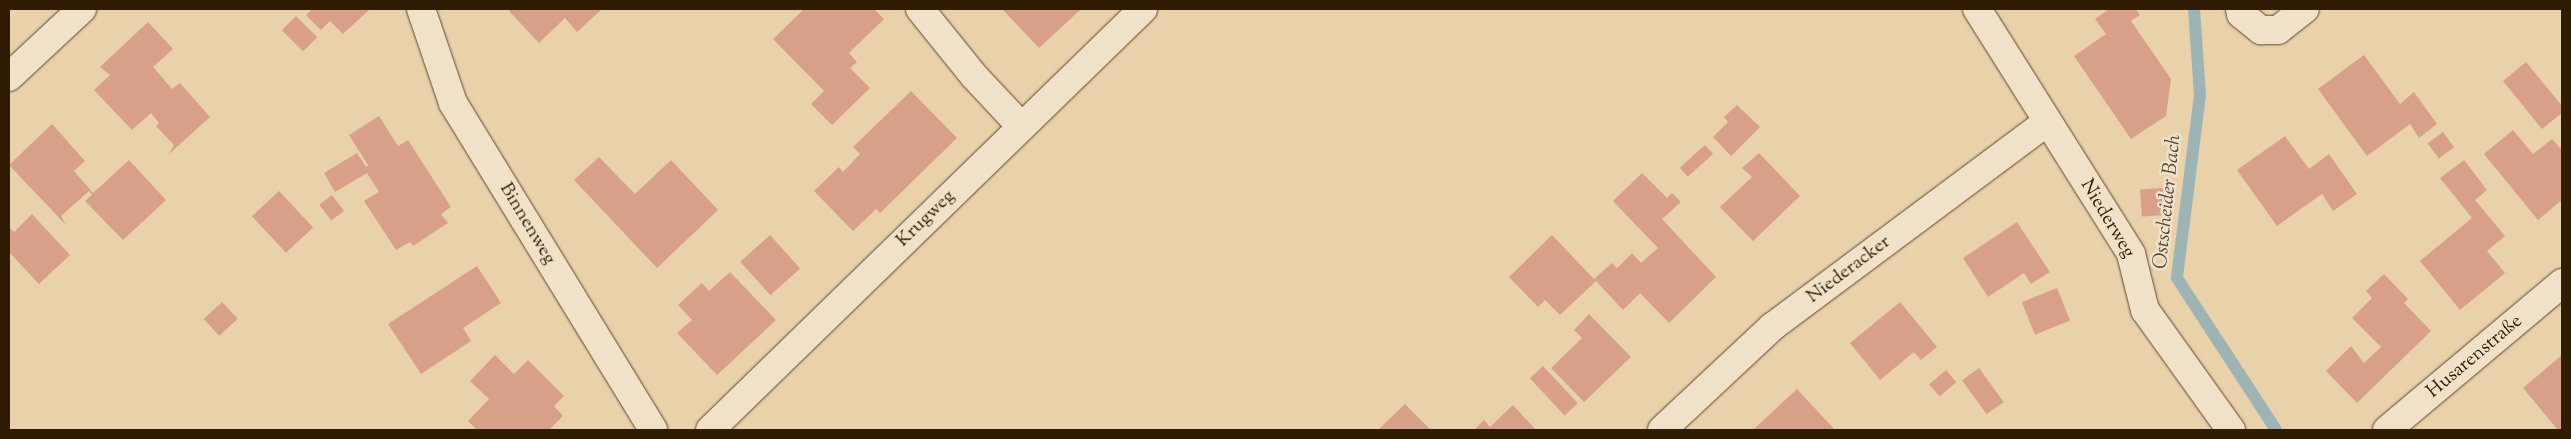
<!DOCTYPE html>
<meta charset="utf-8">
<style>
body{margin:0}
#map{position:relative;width:2571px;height:439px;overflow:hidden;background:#e9d1aa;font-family:"Sorts Mill Goudy",serif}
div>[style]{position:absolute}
.stream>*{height:12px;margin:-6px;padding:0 6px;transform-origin:6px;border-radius:6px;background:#9db4b5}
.building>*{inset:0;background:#d8a089;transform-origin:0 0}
.roads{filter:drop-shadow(0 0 1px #5e482e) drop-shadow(0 0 1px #5e482e)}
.minor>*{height:28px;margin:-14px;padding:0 14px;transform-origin:14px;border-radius:14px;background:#f1e1c8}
span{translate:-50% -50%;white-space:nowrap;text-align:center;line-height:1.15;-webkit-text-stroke:5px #f1e1c8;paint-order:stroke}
.street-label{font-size:19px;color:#301b05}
.water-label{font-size:20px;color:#51493a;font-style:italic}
.frame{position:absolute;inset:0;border:10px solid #301b05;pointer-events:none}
</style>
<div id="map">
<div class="stream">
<i style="left:2194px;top:9px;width:86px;rotate:86deg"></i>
<i style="left:2200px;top:95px;width:184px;rotate:97.2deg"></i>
<i style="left:2177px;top:278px;width:181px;rotate:56.9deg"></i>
</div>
<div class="building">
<i style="clip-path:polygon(312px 9px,370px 9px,343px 34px,330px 21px,321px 30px,306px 15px)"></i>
<i style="clip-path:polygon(512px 9px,602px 9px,577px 32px,565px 18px,539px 43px,509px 11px)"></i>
<i style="clip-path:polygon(804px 9px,874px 9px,884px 19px,849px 53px,857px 62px,850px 68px,870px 88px,832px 125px,811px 104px,824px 91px,773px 39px)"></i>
<i style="clip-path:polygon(1002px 9px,1081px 9px,1039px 48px)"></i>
<i style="clip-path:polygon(2109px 9px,2136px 9px,2140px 15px,2131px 21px,2171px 79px,2166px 116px,2131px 139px,2074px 56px,2106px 34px,2095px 19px)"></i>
<i style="left:296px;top:16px;width:30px;height:20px;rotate:45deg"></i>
<i style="clip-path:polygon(148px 22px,173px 49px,153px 67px,172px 89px,180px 83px,210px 117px,169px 154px,174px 145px,156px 126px,159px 123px,151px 113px,132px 130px,94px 90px,110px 75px,100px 67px)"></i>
<i style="clip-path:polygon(2364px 55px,2400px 104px,2414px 92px,2437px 124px,2419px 138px,2410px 124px,2367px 156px,2318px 89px)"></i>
<i style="clip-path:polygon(2526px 62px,2562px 106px,2562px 113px,2542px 129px,2503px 81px)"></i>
<i style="clip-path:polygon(911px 91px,957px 138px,880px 213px,876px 209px,853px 231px,814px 191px,839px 167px,843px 172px,860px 154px,853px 147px)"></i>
<i style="clip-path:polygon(1737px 105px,1760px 127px,1731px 156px,1713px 137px,1728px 122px,1724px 117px)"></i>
<i style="clip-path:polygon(379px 116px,398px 146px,408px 140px,451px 207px,441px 214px,448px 223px,413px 246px,410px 242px,396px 250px,364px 201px,379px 192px,367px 173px,335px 192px,324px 173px,357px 153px,366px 167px,368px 165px,349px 135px)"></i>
<i style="clip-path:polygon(52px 124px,85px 161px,74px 171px,93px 193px,129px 160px,166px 200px,123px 240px,85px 201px,92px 195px,89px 191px,61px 216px,66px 225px,9px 165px)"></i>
<i style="clip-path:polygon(2513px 130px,2533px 154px,2552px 139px,2562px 150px,2562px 200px,2538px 220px,2484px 154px)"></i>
<i style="left:2443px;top:132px;width:19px;height:19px;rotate:54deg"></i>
<i style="clip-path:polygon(2285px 136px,2309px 169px,2329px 154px,2357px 194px,2333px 211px,2322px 194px,2277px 226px,2237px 170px)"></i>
<i style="left:1705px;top:145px;width:12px;height:34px;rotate:48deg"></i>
<i style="clip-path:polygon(1759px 153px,1800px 196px,1753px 241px,1720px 207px,1752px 177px,1742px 168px)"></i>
<i style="clip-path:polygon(599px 157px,635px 194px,671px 160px,718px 210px,657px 268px,574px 180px)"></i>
<i style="clip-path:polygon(2464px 160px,2487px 190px,2475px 200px,2505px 236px,2487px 251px,2505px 273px,2460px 310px,2420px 261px,2472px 218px,2440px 178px)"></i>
<i style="clip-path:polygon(1642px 173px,1667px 198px,1672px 193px,1681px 202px,1662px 219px,1716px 277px,1669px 323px,1640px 293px,1623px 310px,1596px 281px,1560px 315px,1545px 300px,1538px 307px,1509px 277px,1552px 235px,1594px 279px,1612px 263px,1617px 268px,1632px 253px,1641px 263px,1658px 248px,1613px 201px)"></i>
<i style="left:2163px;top:188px;width:27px;height:23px;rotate:86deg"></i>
<i style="left:279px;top:191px;width:50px;height:37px;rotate:47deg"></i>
<i style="left:332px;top:195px;width:20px;height:16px;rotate:53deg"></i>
<i style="clip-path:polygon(32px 214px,70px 255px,39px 284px,9px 252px,9px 227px,14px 232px)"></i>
<i style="clip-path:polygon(2017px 222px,2050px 272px,2031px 284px,2024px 273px,1988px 297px,1963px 258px)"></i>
<i style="left:770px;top:235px;width:45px;height:40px;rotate:48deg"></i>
<i style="clip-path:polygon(477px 266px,501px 303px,463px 328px,471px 341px,421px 374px,388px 324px)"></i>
<i style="clip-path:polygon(730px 272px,776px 320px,717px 375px,677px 333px,692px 320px,678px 305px,702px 283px,709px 291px)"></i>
<i style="clip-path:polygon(2384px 274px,2408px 299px,2404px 303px,2431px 331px,2357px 403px,2326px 371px,2351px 346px,2364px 363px,2381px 347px,2352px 318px,2372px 298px,2366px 291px)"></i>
<i style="left:2057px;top:288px;width:35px;height:38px;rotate:68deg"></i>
<i style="left:222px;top:302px;width:23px;height:25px;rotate:47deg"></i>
<i style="clip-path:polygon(1900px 302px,1937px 347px,1921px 360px,1914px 352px,1880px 380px,1850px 343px)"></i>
<i style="clip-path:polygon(1589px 314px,1631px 357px,1584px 402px,1551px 368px,1582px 338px,1574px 330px)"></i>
<i style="clip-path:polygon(495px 355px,514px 374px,528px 360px,564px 396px,554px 406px,563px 416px,549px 430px,477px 430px,468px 421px,489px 399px,470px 381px)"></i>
<i style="clip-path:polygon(2562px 355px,2562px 430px,2558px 430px,2523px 388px)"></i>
<i style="left:1543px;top:366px;width:51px;height:18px;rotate:47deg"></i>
<i style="left:1979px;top:368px;width:42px;height:21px;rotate:54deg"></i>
<i style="left:1946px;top:370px;width:16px;height:22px;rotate:50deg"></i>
<i style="clip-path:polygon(1797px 389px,1835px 430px,1753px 430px)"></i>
<i style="clip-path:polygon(1405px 404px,1431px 430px,1378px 430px)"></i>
<i style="clip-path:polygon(1513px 405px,1536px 430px,1474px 430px,1484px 420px,1490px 427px)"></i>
</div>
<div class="roads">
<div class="minor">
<i style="left:421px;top:9px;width:99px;rotate:71.2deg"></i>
<i style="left:453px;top:103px;width:383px;rotate:58.5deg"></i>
<i style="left:920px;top:9px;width:86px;rotate:51.1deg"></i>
<i style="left:974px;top:76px;width:69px;rotate:46.8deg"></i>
<i style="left:1977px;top:9px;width:289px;rotate:57.8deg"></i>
<i style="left:2131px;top:254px;width:58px;rotate:76deg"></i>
<i style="left:2145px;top:310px;width:148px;rotate:54.4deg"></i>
<i style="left:2240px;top:9px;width:5px;rotate:79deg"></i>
<i style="left:2241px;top:14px;width:26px;rotate:39deg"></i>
<i style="left:2261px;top:30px;width:17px"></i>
<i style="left:2278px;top:30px;width:34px;rotate:-38deg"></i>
<i style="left:9px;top:77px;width:100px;rotate:-43deg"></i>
<i style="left:710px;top:430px;width:604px;rotate:-44.19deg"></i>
<i style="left:1662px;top:430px;width:151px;rotate:-43.1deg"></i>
<i style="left:1772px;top:327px;width:343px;rotate:-36.7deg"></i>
<i style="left:2387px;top:430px;width:229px;rotate:-40deg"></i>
</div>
</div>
<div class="street-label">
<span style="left:926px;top:219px;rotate:-44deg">Krugweg</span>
<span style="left:2107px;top:219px;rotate:59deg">Niederweg</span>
<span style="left:527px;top:224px;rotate:59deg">Binnenweg</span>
<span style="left:1849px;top:270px;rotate:-37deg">Niederacker</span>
<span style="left:2475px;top:357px;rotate:-40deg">Husarenstraße</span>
</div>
<div class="water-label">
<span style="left:2168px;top:202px;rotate:-84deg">Ostscheider Bach</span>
</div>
<div class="frame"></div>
</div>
